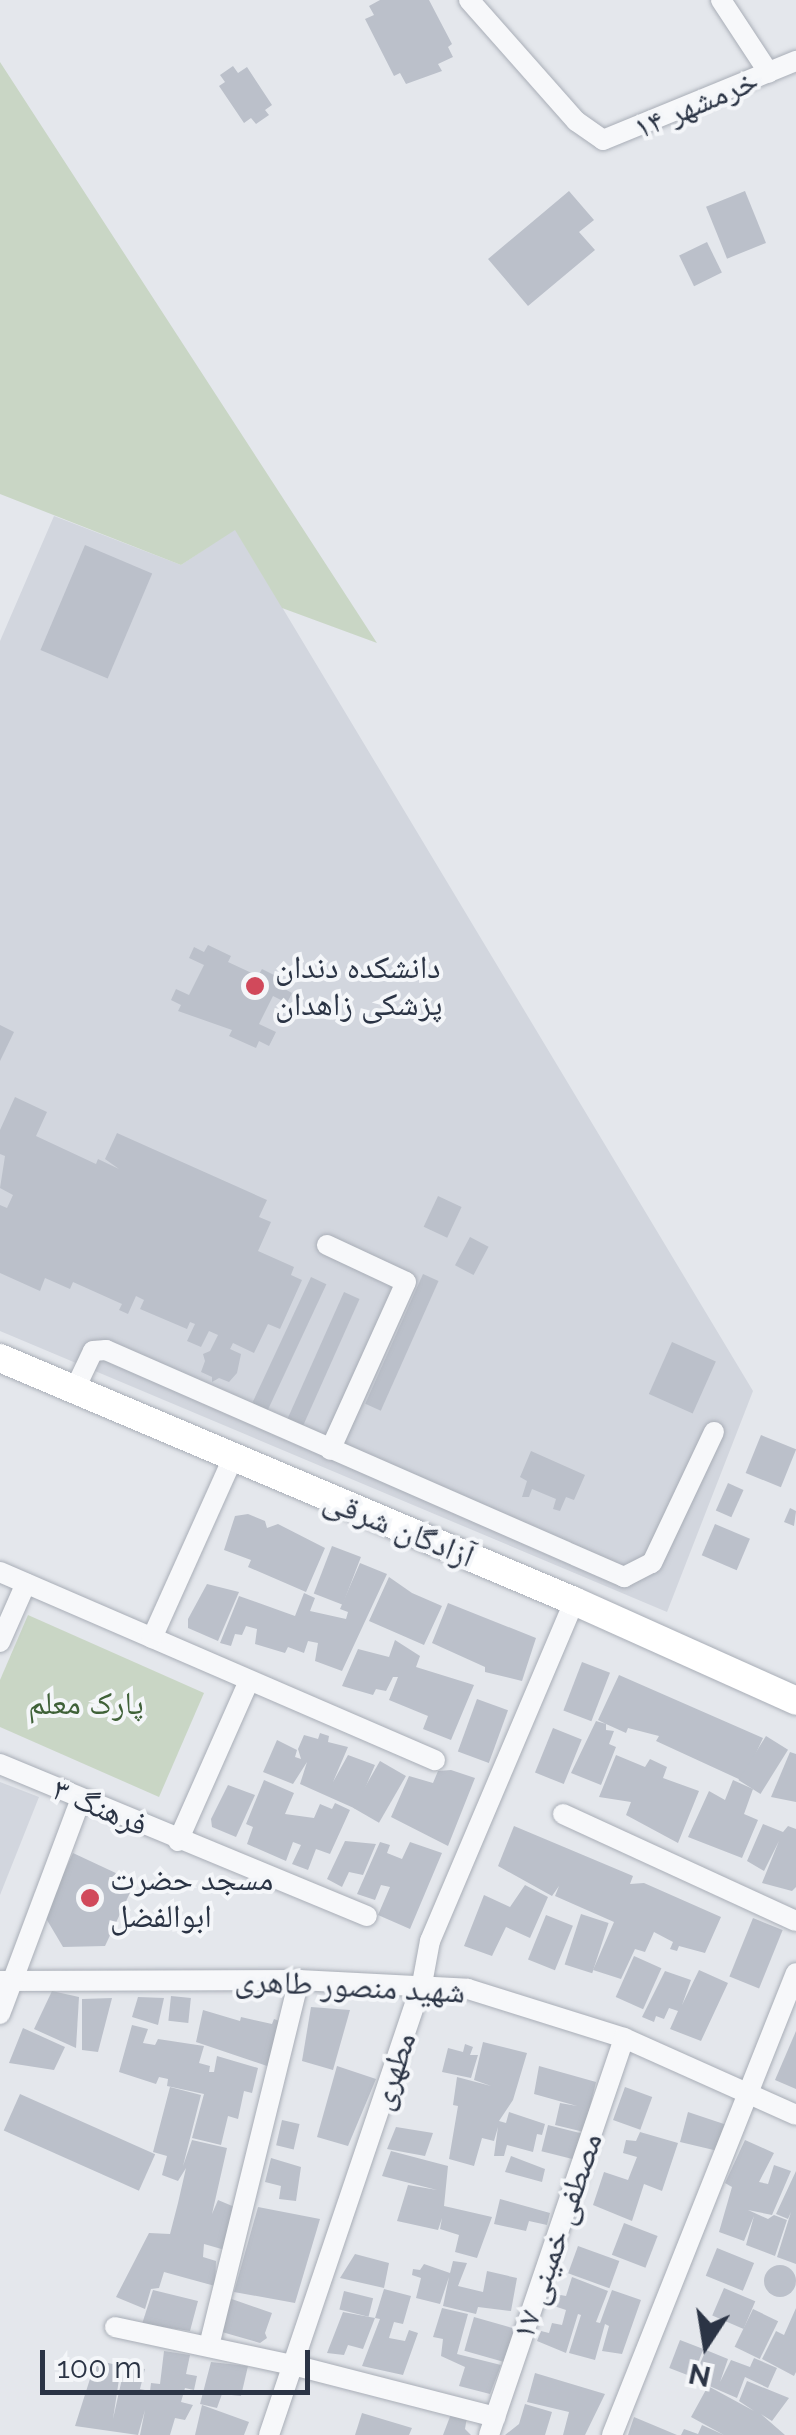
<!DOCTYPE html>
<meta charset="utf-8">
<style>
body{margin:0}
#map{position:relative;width:796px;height:2435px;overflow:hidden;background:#e4e7ec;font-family:Raleway,"Noto Naskh Arabic",sans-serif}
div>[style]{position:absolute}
.built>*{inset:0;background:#d2d6de}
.green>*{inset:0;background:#c9d6c5}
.building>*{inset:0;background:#bbc0ca;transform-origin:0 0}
.round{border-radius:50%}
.roads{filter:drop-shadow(0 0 2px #a9aeb7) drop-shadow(0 0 2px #a9aeb7)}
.minor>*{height:20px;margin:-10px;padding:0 10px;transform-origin:10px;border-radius:10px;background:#f7f8fa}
.major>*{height:28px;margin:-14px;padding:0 14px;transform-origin:14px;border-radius:14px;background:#fff}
.dots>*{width:28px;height:28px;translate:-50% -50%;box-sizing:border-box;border:5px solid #f4f6f9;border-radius:50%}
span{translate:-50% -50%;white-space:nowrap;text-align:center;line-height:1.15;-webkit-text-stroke:8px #f4f6f9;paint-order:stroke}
.street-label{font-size:32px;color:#2b3445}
.poi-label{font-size:32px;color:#2b3445}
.left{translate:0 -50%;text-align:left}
.park-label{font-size:32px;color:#3f6138}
.north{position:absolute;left:656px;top:2295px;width:100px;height:100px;-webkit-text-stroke:8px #f4f6f9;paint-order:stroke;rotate:192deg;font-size:28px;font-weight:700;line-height:40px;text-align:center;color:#2b3445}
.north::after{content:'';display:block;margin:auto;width:35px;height:45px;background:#2b3445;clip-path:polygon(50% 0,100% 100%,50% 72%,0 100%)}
.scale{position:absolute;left:40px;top:2350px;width:270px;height:45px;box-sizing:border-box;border:5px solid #2b3445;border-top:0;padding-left:12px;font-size:30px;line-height:35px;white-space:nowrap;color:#2b3445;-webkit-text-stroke:8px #f4f6f9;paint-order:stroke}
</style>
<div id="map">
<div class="built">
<i style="clip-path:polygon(54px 516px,181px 565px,235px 529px,753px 1391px,667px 1612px,0 1331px,0 641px)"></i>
<i style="clip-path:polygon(0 1782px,39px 1797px,0 1895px)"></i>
</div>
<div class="green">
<i style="clip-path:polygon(0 62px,377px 643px,282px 608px,235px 530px,181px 565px,0 494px)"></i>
<i style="clip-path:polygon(28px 1615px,204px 1693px,159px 1797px,0 1727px,0 1680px)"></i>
</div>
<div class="building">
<i style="clip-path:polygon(380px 0,429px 0,452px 44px,448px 47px,453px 57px,438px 64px,442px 71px,406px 84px,400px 73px,394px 76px,365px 19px,374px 15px,369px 6px)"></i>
<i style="clip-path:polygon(233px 66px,238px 73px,247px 67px,272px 105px,265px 110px,269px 115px,256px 124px,251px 118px,244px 123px,219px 86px,225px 82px,220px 75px)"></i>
<i style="clip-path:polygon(569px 191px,594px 220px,579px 232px,595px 250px,528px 306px,488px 259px)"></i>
<i style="left:745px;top:191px;width:56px;height:42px;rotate:68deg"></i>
<i style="left:707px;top:242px;width:34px;height:31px;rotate:64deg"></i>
<i style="left:85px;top:545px;width:73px;height:114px;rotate:23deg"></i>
<i style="clip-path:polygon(208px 945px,231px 956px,228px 962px,258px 976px,262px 969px,284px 980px,281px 987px,292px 993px,287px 1003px,273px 996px,259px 1024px,276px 1032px,269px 1046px,259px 1041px,256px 1048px,229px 1036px,232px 1030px,178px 1011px,181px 1005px,171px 1000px,176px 989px,189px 995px,204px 965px,189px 958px,194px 947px,204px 952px)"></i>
<i style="clip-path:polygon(0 1025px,14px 1032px,0 1061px)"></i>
<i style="clip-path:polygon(15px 1097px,47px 1112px,36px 1136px,96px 1164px,98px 1159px,119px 1169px,105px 1159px,117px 1133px,267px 1200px,259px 1217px,271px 1222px,258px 1251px,294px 1267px,291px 1275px,302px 1280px,280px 1329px,268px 1324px,254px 1353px,233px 1343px,230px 1349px,241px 1354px,237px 1373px,229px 1382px,219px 1378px,212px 1382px,212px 1377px,201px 1372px,205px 1361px,203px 1354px,210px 1351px,218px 1335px,209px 1331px,201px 1347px,187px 1341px,195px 1324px,190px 1322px,187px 1329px,140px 1309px,144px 1300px,136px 1296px,128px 1314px,119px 1310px,122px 1304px,73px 1282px,70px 1289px,45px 1278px,40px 1291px,0 1273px,0 1205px,7px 1208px,13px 1195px,0 1188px,5px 1156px,0 1154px,0 1130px)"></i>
<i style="left:438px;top:1196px;width:26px;height:34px;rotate:25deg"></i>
<i style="left:470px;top:1237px;width:21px;height:32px;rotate:28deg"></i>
<i style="left:423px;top:1274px;width:17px;height:142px;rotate:24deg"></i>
<i style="left:311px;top:1277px;width:17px;height:142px;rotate:25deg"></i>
<i style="left:344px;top:1292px;width:17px;height:141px;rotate:24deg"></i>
<i style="left:672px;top:1342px;width:48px;height:57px;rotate:24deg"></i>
<i style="left:761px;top:1435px;width:38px;height:41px;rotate:22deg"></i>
<i style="clip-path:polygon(531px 1451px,585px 1475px,574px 1500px,566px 1497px,560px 1511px,553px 1509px,556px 1499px,532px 1489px,529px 1497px,522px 1497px,527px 1481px,520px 1477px)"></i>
<i style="left:728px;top:1483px;width:17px;height:30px;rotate:24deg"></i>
<i style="clip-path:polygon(790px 1508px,796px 1511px,794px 1526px,784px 1522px)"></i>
<i style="clip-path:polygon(248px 1514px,265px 1521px,267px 1528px,278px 1524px,325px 1548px,306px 1592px,248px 1567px,251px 1560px,224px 1550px,235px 1516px)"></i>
<i style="left:715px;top:1524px;width:38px;height:34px;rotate:23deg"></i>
<i style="left:332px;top:1546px;width:31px;height:51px;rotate:21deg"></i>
<i style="clip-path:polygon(360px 1563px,387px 1574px,342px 1671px,315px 1661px,318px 1643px,308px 1641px,304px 1653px,288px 1647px,285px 1653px,255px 1644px,257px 1629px,246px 1626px,242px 1635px,235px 1634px,231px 1646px,220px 1643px,239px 1596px,295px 1616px,304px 1593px,315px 1598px,310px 1611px,346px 1619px,348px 1612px,340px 1609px)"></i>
<i style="clip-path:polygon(389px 1577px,412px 1593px,442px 1606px,424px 1645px,369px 1621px)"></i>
<i style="clip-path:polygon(207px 1584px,239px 1592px,218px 1641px,188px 1628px,188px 1619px)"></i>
<i style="clip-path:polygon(448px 1603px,536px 1638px,522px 1681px,485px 1672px,485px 1667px,432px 1643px)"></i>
<i style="clip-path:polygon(395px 1640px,420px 1656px,416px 1667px,474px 1685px,451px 1740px,423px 1729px,428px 1716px,389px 1700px,398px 1677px,393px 1677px,386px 1691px,376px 1689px,373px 1695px,342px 1686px,358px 1649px,389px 1657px)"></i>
<i style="left:582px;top:1662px;width:30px;height:52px;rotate:21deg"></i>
<i style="clip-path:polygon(619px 1675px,763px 1738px,743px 1781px,656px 1741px,659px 1736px,628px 1728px,626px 1733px,606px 1724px,606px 1730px,614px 1731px,609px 1744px,616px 1747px,601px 1785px,571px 1773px,596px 1721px,606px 1724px,598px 1720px)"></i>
<i style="left:477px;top:1699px;width:33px;height:56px;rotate:20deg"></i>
<i style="left:553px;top:1728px;width:31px;height:48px;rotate:22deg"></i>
<i style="clip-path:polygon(320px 1733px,329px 1736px,328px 1742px,348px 1747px,333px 1782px,348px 1755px,375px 1765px,356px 1809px,300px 1784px,307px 1762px,293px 1784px,263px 1772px,277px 1740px,297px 1750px,295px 1757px,301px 1759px,298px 1749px,304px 1735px,318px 1739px)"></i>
<i style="left:766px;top:1736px;width:26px;height:52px;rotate:32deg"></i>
<i style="clip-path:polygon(790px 1752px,796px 1754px,796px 1802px,771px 1797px)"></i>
<i style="clip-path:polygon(616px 1755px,645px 1767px,650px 1759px,667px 1767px,663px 1778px,699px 1791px,678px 1843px,626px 1815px,631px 1802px,599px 1797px)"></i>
<i style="left:380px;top:1761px;width:30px;height:54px;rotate:30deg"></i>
<i style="clip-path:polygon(451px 1770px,475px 1778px,448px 1846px,391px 1817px,409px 1776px,433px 1783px,438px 1771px)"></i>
<i style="clip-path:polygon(264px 1780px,294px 1793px,285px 1814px,314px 1818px,320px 1804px,332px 1809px,335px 1803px,350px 1810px,330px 1854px,316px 1849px,308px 1870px,292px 1864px,301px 1845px,293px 1842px,286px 1861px,247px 1844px,253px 1827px,246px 1824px)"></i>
<i style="clip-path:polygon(733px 1780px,753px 1789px,744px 1814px,758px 1820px,742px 1858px,688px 1837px,709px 1791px,725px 1800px)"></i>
<i style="clip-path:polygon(228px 1785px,255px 1795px,236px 1837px,212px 1827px,211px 1819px)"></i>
<i style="clip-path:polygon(763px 1824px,783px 1832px,788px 1826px,796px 1829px,796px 1887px,792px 1891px,762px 1883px,779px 1841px,764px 1871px,747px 1861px)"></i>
<i style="clip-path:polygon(514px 1826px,633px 1876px,630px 1884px,644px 1883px,721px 1917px,705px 1953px,679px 1946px,677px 1951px,670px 1949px,673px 1942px,654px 1932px,645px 1952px,635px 1949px,621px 1979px,593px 1970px,614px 1922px,555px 1896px,559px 1886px,552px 1896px,498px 1866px)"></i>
<i style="clip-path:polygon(345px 1841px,376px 1844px,363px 1875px,349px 1872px,342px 1887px,327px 1879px)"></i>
<i style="clip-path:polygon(380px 1842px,390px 1845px,387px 1853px,402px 1859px,410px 1842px,442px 1853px,410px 1929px,378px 1915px,390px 1887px,381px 1885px,375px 1900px,357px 1894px)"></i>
<i style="clip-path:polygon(73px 1853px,135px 1882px,105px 1946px,63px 1947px,44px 1915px)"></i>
<i style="clip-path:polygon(525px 1885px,548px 1897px,530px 1938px,506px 1927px,492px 1956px,464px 1946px,484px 1895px,510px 1907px)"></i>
<i style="left:581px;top:1914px;width:29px;height:53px;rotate:18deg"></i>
<i style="left:546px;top:1915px;width:29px;height:48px;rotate:22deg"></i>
<i style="left:753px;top:1918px;width:32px;height:63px;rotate:22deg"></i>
<i style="left:634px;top:1956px;width:30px;height:45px;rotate:24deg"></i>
<i style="clip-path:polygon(699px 1970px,728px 1983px,701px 2041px,670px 2029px,678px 2011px,669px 2008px,664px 2019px,656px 2016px,654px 2022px,642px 2017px,665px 1971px,691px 1980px,682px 2005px)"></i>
<i style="clip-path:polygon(52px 1991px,79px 1997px,76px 2048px,34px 2029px)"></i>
<i style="left:171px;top:1996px;width:20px;height:25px;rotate:6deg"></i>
<i style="clip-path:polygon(138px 1997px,164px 1998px,158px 2025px,132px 2017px)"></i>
<i style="clip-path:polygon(112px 1998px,98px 2052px,82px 2050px,82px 1999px)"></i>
<i style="clip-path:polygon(311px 2007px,350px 2010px,333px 2070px,302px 2061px)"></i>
<i style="clip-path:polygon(203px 2010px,240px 2021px,241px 2017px,272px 2024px,274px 2019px,282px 2022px,270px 2067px,196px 2042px)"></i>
<i style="clip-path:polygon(132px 2025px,148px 2029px,143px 2043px,155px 2045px,158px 2039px,204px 2046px,199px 2063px,210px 2066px,209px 2072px,214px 2072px,217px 2056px,258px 2068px,252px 2093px,244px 2091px,238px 2119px,228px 2116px,221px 2145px,192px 2138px,204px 2094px,167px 2086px,168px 2079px,159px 2077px,156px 2084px,119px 2072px)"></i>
<i style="clip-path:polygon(23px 2028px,65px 2047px,54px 2070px,9px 2063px)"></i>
<i style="clip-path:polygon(796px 2031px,796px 2089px,775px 2080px)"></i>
<i style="clip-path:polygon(483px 2042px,527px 2053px,513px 2100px,499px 2121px,506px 2123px,509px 2112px,545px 2124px,542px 2135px,537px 2134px,533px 2152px,507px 2145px,504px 2156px,494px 2156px,498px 2127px,494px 2141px,482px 2138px,474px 2166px,449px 2159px,458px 2106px,453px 2105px,457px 2077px,491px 2086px,474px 2080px)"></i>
<i style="clip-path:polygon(465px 2044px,473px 2047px,470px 2055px,478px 2055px,471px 2078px,442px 2072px,448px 2048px,463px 2052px)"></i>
<i style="clip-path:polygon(337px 2066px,376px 2079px,348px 2146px,317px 2137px)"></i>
<i style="clip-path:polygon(539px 2066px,596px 2082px,584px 2132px,555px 2125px,560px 2103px,577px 2106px,534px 2094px)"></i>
<i style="clip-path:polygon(170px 2087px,201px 2095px,183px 2166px,192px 2140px,227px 2148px,212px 2214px,218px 2200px,237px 2208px,225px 2250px,204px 2244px,203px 2257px,216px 2261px,215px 2286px,164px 2272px,159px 2288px,151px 2289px,145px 2309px,116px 2297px,149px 2233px,170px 2234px,178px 2203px,186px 2168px,178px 2181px,162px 2175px,167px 2156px,153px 2152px)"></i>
<i style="left:625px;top:2087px;width:29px;height:35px;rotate:20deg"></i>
<i style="left:20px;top:2094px;width:148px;height:40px;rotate:24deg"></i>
<i style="clip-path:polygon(688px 2112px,727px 2125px,718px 2151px,680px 2142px)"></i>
<i style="left:282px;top:2120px;width:18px;height:26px;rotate:13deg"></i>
<i style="left:548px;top:2125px;width:37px;height:27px;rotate:14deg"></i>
<i style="clip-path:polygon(396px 2127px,433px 2133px,425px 2156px,387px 2149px)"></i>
<i style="clip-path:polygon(640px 2132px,678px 2143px,662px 2191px,644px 2184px,632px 2221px,593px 2205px,604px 2172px,628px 2180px,637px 2157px,623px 2153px,626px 2140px,636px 2141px)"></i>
<i style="clip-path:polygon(745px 2140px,774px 2153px,759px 2182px,768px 2184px,774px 2165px,791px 2171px,772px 2215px,748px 2210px,768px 2219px,774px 2215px,787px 2220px,775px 2256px,746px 2245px,754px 2216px,744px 2241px,719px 2232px,732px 2187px,725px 2183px)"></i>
<i style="clip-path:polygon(391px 2151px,448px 2166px,444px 2206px,492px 2217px,477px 2258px,455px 2252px,459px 2235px,440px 2229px,442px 2218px,438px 2230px,397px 2221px,408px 2185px,437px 2190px,382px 2176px)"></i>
<i style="clip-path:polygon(511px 2156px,545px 2169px,542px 2182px,505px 2172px)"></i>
<i style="clip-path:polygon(271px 2158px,301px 2167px,296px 2201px,279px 2199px,281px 2186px,265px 2182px)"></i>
<i style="clip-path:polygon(796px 2171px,796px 2264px,777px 2257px,791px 2212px,788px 2219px,776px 2214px)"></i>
<i style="clip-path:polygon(500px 2199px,550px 2213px,547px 2225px,529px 2221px,526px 2231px,494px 2224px)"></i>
<i style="clip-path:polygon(258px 2207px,320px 2219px,295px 2303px,234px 2292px)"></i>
<i style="left:624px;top:2223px;width:36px;height:34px;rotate:21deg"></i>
<i style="left:578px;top:2246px;width:44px;height:29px;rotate:20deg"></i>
<i style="left:717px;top:2248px;width:40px;height:30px;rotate:22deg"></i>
<i style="clip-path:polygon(355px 2254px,389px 2263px,384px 2288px,340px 2278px)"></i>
<i style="clip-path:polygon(453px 2261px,467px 2263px,458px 2286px,483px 2292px,487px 2271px,517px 2278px,511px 2311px,478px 2307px,476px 2314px,443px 2306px,449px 2277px,440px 2304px,416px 2298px,421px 2278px,412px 2275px,413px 2269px,420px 2270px,424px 2264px,450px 2273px)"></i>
<i class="round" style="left:764px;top:2265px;width:32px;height:32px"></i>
<i style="clip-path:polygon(572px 2277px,608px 2291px,596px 2322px,600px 2323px,612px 2290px,641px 2300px,622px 2354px,602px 2351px,609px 2326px,605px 2324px,595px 2360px,569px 2353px,581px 2315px,578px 2314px,566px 2353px,537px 2341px,541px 2331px,549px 2333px,552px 2323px,562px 2325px,566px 2310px,551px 2305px,555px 2294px,566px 2296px)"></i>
<i style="left:724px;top:2288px;width:34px;height:30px;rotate:23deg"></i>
<i style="clip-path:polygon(384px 2289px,411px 2296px,403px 2324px,394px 2322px,389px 2338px,405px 2341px,409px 2330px,418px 2333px,403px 2375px,362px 2366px,380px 2319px,375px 2318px,363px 2349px,348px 2345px,344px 2355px,327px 2353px,343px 2312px,375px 2318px)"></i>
<i style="clip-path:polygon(153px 2290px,198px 2301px,190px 2331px,142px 2324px)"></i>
<i style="left:344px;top:2291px;width:30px;height:19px;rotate:14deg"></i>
<i style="clip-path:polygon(226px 2297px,272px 2313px,265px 2333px,267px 2338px,260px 2343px,222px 2332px)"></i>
<i style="clip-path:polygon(442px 2308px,468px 2314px,457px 2354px,501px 2365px,490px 2394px,459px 2386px,465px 2367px,441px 2356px,443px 2339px,433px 2337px)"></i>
<i style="clip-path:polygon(796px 2308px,796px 2372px,794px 2376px,762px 2359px,776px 2331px,784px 2335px)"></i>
<i style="left:753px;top:2309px;width:28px;height:42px;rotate:26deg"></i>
<i style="left:474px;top:2317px;width:45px;height:35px;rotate:16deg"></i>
<i style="left:680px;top:2340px;width:25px;height:30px;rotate:21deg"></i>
<i style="clip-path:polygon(706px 2350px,728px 2359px,720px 2382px,731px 2360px,750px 2367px,754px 2358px,777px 2368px,768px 2388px,745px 2377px,737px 2398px,693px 2379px)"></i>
<i style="clip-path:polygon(164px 2351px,190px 2355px,186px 2374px,197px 2376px,194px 2390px,185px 2388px,181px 2402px,193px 2405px,185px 2420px,175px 2418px,170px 2435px,140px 2435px,145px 2410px,138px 2435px,75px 2426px,96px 2360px,121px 2366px,113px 2419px,125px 2365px,145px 2369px,140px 2389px,150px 2391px,151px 2383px,160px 2384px)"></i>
<i style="clip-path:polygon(211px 2362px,248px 2366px,241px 2396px,222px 2394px,217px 2408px,200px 2404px)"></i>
<i style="clip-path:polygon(535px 2373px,605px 2394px,585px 2435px,563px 2435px,569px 2412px,527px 2402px)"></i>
<i style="clip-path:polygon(747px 2381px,789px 2398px,772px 2421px,761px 2414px,785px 2435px,681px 2435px,684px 2429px,698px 2434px,702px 2425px,724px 2435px,691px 2417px,708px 2386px,754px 2411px,739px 2401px)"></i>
<i style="clip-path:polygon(525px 2404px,552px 2412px,545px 2435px,505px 2435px,519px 2424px)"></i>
<i style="clip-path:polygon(202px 2405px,249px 2422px,244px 2435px,195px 2435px)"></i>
<i style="clip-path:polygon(362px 2413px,412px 2428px,409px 2435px,355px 2435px)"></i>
<i style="clip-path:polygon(451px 2414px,467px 2417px,465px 2429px,471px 2435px,443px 2435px)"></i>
<i style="clip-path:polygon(634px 2417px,677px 2435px,628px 2435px)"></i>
</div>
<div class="roads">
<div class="minor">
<i style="left:469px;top:0;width:162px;rotate:48.5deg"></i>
<i style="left:576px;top:121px;width:33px;rotate:35deg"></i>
<i style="left:603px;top:140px;width:209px;rotate:-22.3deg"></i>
<i style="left:721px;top:0;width:87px;rotate:56.7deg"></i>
<i style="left:327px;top:1245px;width:87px;rotate:25.1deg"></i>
<i style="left:406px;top:1282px;width:184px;rotate:114.3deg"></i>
<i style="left:74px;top:1391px;width:44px;rotate:-64.6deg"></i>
<i style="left:93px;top:1351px;width:13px;rotate:-4deg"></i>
<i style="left:106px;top:1350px;width:566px;rotate:23.66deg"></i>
<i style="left:624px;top:1577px;width:31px;rotate:-27deg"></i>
<i style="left:652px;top:1563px;width:145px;rotate:-64.7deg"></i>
<i style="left:0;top:1572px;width:474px;rotate:23.4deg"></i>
<i style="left:152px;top:1638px;width:195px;rotate:-65.8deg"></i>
<i style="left:0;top:1642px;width:64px;rotate:-66.2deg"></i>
<i style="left:0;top:1764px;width:397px;rotate:22.5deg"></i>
<i style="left:563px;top:1814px;width:256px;rotate:24.7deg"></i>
<i style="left:178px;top:1841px;width:175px;rotate:-66.1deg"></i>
<i style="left:0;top:1981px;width:299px;rotate:-0.2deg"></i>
<i style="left:299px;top:1980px;width:169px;rotate:3deg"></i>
<i style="left:468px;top:1989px;width:164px;rotate:17.4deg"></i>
<i style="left:624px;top:2038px;width:188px;rotate:24.1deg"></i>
<i style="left:0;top:2014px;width:230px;rotate:-69.4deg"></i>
<i style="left:115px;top:2327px;width:182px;rotate:12.1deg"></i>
<i style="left:293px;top:2365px;width:209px;rotate:14.4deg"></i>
<i style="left:209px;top:2346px;width:377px;rotate:-76.2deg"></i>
<i style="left:269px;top:2435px;width:476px;rotate:-71.3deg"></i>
<i style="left:422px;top:1984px;width:44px;rotate:-79.5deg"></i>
<i style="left:430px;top:1941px;width:369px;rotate:-67deg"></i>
<i style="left:489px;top:2435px;width:419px;rotate:-71.2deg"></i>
<i style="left:612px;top:2435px;width:497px;rotate:-68.3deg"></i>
</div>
<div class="major">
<i style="left:0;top:1358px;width:623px;rotate:22.95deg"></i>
<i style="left:574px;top:1601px;width:243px;rotate:24.2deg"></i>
</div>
</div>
<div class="dots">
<i style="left:255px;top:986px;background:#d1495b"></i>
<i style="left:90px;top:1898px;background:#d1495b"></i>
</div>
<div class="street-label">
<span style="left:696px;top:104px;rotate:-23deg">خرمشهر ۱۴</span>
<span style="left:399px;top:1528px;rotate:22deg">آزادگان شرقی</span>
<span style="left:100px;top:1807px;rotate:23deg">فرهنگ ۳</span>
<span style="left:350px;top:1986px;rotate:3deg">شهید منصور طاهری</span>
<span style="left:393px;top:2071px;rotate:-71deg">مطهری</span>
<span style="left:557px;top:2236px;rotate:-71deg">مصطفی خمینی ۱۷</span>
</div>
<div class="poi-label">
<span class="left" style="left:275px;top:986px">دانشکده دندان<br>پزشکی زاهدان</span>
<span class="left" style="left:110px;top:1898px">مسجد حضرت<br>ابوالفضل</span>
</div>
<div class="park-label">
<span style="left:86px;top:1703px">پارک معلم</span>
</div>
<div class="north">N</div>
<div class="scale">100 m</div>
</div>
